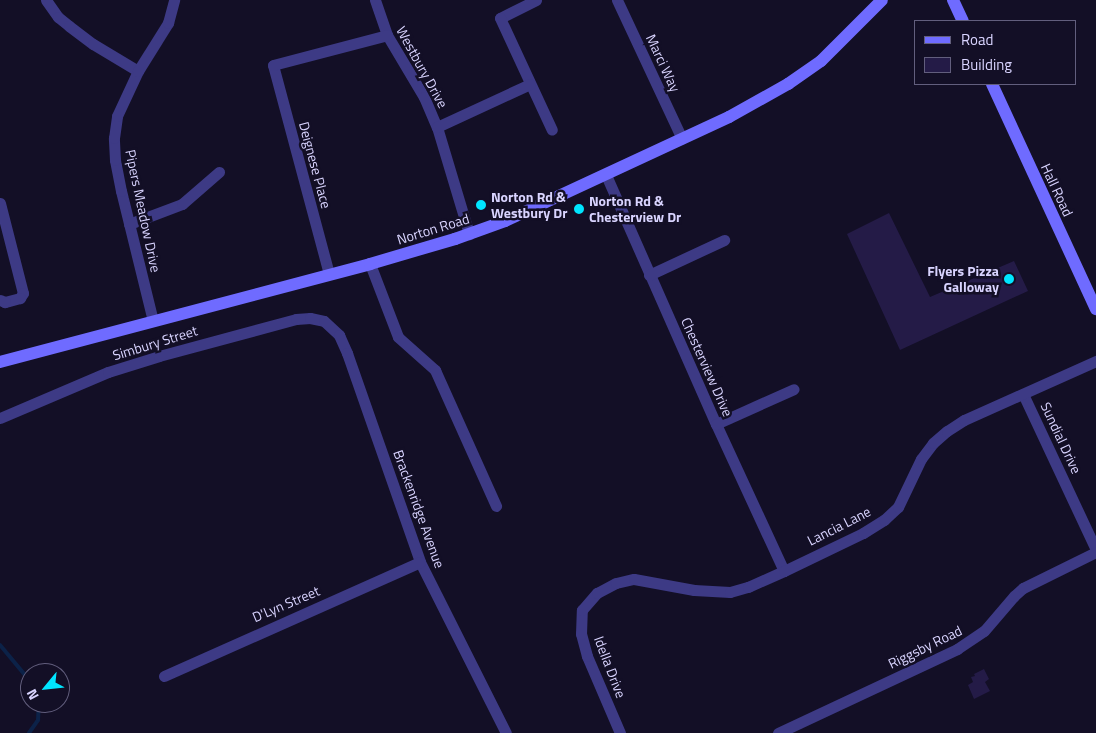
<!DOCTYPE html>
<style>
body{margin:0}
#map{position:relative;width:1096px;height:733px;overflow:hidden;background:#130f26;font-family:"Titillium Web",sans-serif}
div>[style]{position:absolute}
.stream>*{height:4px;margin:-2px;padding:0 2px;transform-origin:2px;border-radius:2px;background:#0c2248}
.building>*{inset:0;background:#241b47}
.street>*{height:11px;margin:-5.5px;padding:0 5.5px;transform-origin:5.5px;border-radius:5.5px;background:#3d3a85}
.secondary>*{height:12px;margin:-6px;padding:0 6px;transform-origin:6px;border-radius:6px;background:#6f6bff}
.dots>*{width:14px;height:14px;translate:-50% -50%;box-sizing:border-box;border:2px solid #130f26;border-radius:50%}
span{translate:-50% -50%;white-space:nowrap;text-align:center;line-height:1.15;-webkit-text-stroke:5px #130f26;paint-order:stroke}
.street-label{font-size:14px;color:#d9d4ff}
.poi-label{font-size:14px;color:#d9d4ff;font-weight:700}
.left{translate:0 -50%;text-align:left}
.right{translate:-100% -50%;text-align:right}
.legend{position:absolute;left:914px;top:20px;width:162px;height:65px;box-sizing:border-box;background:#130f26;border:1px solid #625e7d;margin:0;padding:6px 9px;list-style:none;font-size:15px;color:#d9d4ff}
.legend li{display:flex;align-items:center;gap:10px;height:25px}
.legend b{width:25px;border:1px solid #625e7d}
.north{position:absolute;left:20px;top:663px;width:50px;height:50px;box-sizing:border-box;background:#130f26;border:1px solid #625e7d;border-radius:50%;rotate:242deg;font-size:14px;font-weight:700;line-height:20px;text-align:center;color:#d9d4ff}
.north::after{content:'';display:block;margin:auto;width:18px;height:22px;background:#00e5ff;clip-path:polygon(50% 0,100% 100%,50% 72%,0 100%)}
</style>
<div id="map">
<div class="stream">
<i style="left:0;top:645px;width:47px;rotate:50.2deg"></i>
<i style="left:29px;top:733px;width:16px;rotate:-55deg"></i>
<i style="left:38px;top:720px;width:17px;rotate:-87deg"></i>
</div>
<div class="building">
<i style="clip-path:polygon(889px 213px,930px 297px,1014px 261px,1028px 291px,900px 350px,847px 234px)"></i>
<i style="clip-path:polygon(984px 669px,989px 679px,985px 682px,990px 691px,974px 699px,968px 685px,973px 682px,971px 677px,975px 676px,974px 674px)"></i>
</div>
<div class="street">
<i style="left:46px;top:0;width:21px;rotate:55deg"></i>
<i style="left:58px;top:17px;width:14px;rotate:39deg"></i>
<i style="left:69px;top:26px;width:30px;rotate:37deg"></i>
<i style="left:93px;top:44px;width:52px;rotate:31deg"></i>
<i style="left:375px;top:0;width:37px;rotate:71deg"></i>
<i style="left:387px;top:35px;width:72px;rotate:59.2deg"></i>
<i style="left:424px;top:97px;width:33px;rotate:67deg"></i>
<i style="left:437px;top:127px;width:112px;rotate:73.3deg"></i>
<i style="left:536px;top:0;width:40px;rotate:153.4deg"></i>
<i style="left:500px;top:18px;width:123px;rotate:65.1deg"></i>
<i style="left:617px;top:0;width:153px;rotate:64.9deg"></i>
<i style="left:437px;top:127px;width:102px;rotate:-24.8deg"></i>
<i style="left:606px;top:175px;width:272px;rotate:66.2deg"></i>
<i style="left:716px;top:424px;width:162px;rotate:65.2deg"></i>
<i style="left:0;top:203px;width:93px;rotate:75.7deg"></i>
<i style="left:23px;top:293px;width:6px;rotate:121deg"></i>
<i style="left:20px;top:298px;width:16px;rotate:165deg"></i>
<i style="left:5px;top:302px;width:5px;rotate:-158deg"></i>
<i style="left:129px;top:224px;width:57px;rotate:-20.7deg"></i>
<i style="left:182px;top:204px;width:49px;rotate:-40.9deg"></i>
<i style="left:370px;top:264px;width:78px;rotate:69deg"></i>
<i style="left:398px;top:337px;width:50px;rotate:41.7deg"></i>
<i style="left:435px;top:370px;width:149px;rotate:65.8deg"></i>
<i style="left:329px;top:274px;width:216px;rotate:-105deg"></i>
<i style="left:273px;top:65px;width:118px;rotate:-14.7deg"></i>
<i style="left:649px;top:275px;width:83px;rotate:-25deg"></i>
<i style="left:153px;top:321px;width:134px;rotate:-103.8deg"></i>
<i style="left:121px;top:191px;width:32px;rotate:-101deg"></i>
<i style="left:115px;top:160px;width:22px;rotate:-93deg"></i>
<i style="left:114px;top:138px;width:22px;rotate:-82deg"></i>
<i style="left:117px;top:116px;width:50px;rotate:-65deg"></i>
<i style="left:138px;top:71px;width:57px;rotate:-58deg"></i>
<i style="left:168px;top:23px;width:24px;rotate:-75deg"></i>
<i style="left:1023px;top:394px;width:172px;rotate:64.9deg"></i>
<i style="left:0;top:418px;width:117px;rotate:-23.1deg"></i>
<i style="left:108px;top:372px;width:53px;rotate:-17.4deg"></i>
<i style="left:159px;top:356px;width:142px;rotate:-15.1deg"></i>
<i style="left:296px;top:319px;width:14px;rotate:-4deg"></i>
<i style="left:310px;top:318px;width:14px;rotate:12deg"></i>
<i style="left:324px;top:321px;width:21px;rotate:43deg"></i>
<i style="left:339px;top:335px;width:20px;rotate:66deg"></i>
<i style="left:347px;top:353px;width:221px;rotate:70.7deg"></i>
<i style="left:420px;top:562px;width:191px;rotate:63.3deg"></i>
<i style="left:716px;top:424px;width:85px;rotate:-24.2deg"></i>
<i style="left:164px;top:676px;width:280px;rotate:-24deg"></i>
<i style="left:620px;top:733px;width:84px;rotate:-113.2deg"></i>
<i style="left:587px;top:656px;width:23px;rotate:-105deg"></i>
<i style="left:581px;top:634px;width:24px;rotate:-88deg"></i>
<i style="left:582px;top:610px;width:23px;rotate:-49deg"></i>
<i style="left:597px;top:593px;width:21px;rotate:-28deg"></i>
<i style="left:616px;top:583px;width:18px;rotate:-13deg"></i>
<i style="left:634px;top:579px;width:61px;rotate:10.4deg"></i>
<i style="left:694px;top:590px;width:36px;rotate:3deg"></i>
<i style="left:730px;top:592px;width:19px;rotate:-16deg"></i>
<i style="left:748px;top:587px;width:39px;rotate:-24deg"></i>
<i style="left:784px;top:571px;width:88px;rotate:-25.7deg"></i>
<i style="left:863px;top:533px;width:25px;rotate:-32deg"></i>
<i style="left:884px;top:520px;width:19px;rotate:-43deg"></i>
<i style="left:898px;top:507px;width:53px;rotate:-64.4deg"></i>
<i style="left:921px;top:459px;width:20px;rotate:-53deg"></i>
<i style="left:933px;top:443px;width:18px;rotate:-41deg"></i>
<i style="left:947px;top:431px;width:20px;rotate:-33deg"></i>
<i style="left:964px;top:420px;width:145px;rotate:-24.1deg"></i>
<i style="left:778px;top:733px;width:198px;rotate:-25.1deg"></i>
<i style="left:957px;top:649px;width:32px;rotate:-34deg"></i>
<i style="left:984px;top:631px;width:46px;rotate:-49.4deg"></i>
<i style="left:1014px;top:596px;width:12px;rotate:-42deg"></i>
<i style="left:1023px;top:588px;width:81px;rotate:-26.3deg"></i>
</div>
<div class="secondary">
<i style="left:953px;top:0;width:23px;rotate:65deg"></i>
<i style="left:992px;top:84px;width:248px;rotate:65.2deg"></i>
<i style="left:0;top:362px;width:383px;rotate:-14.8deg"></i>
<i style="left:370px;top:264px;width:89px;rotate:-16.4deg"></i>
<i style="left:455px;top:239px;width:53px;rotate:-19.8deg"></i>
<i style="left:505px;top:221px;width:247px;rotate:-24.9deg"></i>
<i style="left:729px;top:117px;width:68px;rotate:-29.2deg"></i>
<i style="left:788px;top:84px;width:40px;rotate:-34.9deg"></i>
<i style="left:821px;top:61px;width:86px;rotate:-45deg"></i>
</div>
<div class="dots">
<i style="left:481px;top:205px;background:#00e5ff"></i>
<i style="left:579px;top:209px;background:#00e5ff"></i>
<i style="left:1009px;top:279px;background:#00e5ff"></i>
</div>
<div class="street-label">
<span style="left:663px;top:63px;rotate:65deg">Marci Way</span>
<span style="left:422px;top:67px;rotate:61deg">Westbury Drive</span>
<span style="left:315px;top:165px;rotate:75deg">Deignese Place</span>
<span style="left:1057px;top:190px;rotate:65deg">Hall Road</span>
<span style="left:143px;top:211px;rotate:78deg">Pipers Meadow Drive</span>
<span style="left:433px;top:229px;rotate:-17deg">Norton Road</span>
<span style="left:155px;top:343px;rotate:-17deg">Simbury Street</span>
<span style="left:707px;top:367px;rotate:66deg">Chesterview Drive</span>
<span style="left:1061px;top:438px;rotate:65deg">Sundial Drive</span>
<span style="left:419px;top:509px;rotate:70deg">Brackenridge Avenue</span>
<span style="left:839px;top:526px;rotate:-27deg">Lancia Lane</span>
<span style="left:286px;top:604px;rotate:-23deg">D'Lyn Street</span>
<span style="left:925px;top:647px;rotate:-26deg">Riggsby Road</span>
<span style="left:610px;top:667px;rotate:69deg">Idella Drive</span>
</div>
<div class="poi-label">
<span class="left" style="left:491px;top:205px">Norton Rd &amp;<br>Westbury Dr</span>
<span class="left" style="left:589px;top:209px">Norton Rd &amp;<br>Chesterview Dr</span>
<span class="right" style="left:999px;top:279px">Flyers Pizza<br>Galloway</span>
</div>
<ul class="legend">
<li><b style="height:6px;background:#6f6bff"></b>Road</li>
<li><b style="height:14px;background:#241b47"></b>Building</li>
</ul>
<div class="north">N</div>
</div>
